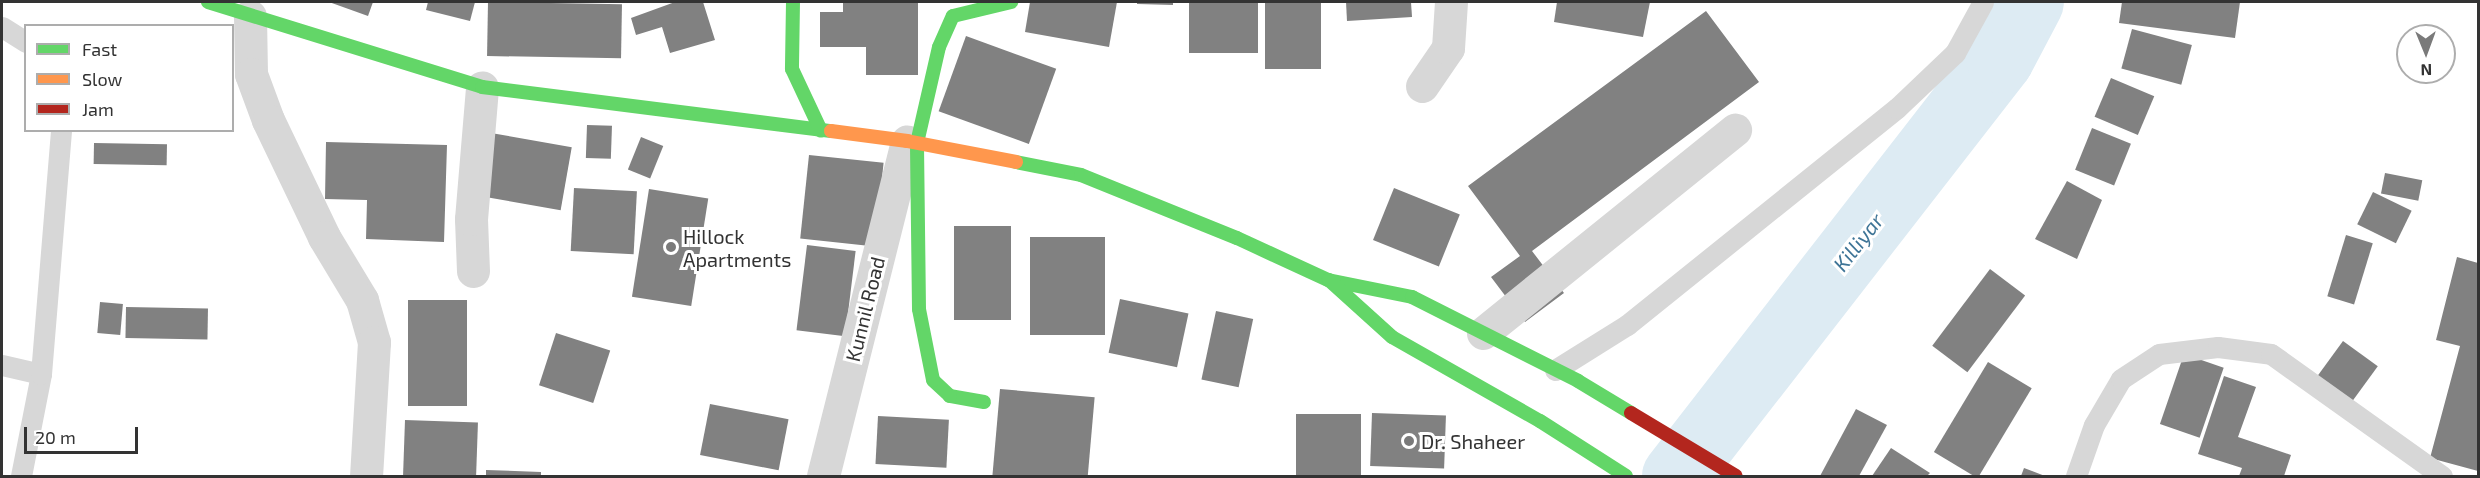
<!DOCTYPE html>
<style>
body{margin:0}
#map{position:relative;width:2480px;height:478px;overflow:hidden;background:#fff;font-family:"Exo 2",sans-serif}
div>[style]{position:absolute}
.river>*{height:68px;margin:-34px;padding:0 34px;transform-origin:34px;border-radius:34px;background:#ddebf3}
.building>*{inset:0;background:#818181;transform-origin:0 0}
.lane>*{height:21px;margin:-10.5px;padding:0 10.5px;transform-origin:10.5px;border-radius:10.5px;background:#d7d7d7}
.street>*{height:33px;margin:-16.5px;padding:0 16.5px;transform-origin:16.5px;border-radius:16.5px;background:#d7d7d7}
.fast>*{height:14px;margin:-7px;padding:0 7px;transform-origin:7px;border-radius:7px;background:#63d668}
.slow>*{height:14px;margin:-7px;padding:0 7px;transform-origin:7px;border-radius:7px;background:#ff974d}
.jam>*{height:14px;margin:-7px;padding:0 7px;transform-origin:7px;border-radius:7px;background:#b3261e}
.dots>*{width:16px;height:16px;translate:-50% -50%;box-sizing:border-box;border:3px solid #fff;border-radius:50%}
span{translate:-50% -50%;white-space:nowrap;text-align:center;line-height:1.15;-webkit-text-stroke:6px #fff;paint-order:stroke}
.poi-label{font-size:20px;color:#333}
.left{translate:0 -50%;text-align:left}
.street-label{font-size:20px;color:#333}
.water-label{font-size:21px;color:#3f7597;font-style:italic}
.frame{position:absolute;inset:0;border:3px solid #333;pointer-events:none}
.legend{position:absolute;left:24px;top:24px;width:210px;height:108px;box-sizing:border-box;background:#fff;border:2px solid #adadad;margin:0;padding:8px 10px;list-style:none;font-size:18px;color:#333}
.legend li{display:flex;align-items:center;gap:12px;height:30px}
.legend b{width:30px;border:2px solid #adadad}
.north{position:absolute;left:2396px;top:24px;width:60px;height:60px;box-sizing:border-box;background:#fff;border:2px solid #adadad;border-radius:50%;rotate:179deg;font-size:16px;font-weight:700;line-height:24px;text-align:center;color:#333}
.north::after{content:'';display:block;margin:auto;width:21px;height:27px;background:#7a7a7a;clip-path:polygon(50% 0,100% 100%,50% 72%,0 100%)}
.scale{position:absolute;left:24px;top:427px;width:114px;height:27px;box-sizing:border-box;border:3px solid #333;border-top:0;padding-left:8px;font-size:18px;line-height:21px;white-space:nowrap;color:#333;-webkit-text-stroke:4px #fff;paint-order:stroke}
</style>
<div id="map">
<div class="river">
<i style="left:1676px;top:476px;width:528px;rotate:-52.15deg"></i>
<i style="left:2000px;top:59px;width:64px;rotate:-62.2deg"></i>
</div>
<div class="building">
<i style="clip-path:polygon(329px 2px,373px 2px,368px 16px)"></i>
<i style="clip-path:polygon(428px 2px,475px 2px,470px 21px,426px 10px)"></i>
<i style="left:488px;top:2px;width:134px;height:54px;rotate:1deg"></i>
<i style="clip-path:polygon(675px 2px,703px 2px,715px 40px,670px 53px,662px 27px,636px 35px,631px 18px)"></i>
<i style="clip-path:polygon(843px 2px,918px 2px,918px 75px,866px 75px,866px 47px,820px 47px,820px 12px,843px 12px)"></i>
<i style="clip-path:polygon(1030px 2px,1117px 2px,1109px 47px,1025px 32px)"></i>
<i style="clip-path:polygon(1137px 2px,1173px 2px,1173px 5px,1137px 4px)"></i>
<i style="left:1189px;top:2px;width:69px;height:51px"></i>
<i style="left:1265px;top:2px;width:56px;height:67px"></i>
<i style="clip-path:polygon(1346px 2px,1411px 2px,1412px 17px,1347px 21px)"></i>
<i style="clip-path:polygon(1557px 2px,1650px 2px,1643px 37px,1554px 22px)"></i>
<i style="clip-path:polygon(2122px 2px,2240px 2px,2235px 38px,2119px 23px)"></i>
<i style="clip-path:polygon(1706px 11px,1759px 82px,1532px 251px,1564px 293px,1525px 322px,1491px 277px,1520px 256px,1468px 186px)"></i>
<i style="left:2132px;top:29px;width:62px;height:41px;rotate:15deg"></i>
<i style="left:966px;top:36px;width:96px;height:80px;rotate:20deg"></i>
<i style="left:2111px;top:78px;width:47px;height:42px;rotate:23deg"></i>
<i style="left:587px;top:125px;width:25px;height:33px;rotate:2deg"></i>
<i style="left:2092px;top:128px;width:42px;height:45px;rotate:22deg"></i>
<i style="left:491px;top:133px;width:82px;height:64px;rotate:10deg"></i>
<i style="left:641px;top:137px;width:24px;height:35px;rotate:22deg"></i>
<i style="clip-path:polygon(326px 142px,447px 145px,444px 242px,366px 239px,367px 200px,325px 199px)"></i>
<i style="left:94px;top:143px;width:73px;height:21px;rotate:1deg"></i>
<i style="left:809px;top:155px;width:75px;height:84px;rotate:6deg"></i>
<i style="left:2385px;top:173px;width:38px;height:21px;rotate:11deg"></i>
<i style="clip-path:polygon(2067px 181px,2102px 200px,2077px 259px,2035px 239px)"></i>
<i style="left:574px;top:188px;width:63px;height:63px;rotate:3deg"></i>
<i style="left:1394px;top:188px;width:71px;height:56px;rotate:22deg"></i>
<i style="left:649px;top:189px;width:60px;height:109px;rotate:9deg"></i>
<i style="left:2373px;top:192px;width:43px;height:36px;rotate:26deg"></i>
<i style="left:954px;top:226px;width:57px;height:94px"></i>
<i style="left:2346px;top:235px;width:28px;height:64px;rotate:17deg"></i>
<i style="left:1030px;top:237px;width:75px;height:98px"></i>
<i style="left:807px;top:245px;width:49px;height:86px;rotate:7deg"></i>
<i style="clip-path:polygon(2457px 257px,2478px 263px,2478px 471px,2430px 458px,2460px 346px,2436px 340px)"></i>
<i style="left:1990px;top:269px;width:44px;height:96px;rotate:37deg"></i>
<i style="left:1120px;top:299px;width:70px;height:55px;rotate:12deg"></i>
<i style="left:408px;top:300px;width:59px;height:106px"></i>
<i style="left:100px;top:302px;width:23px;height:31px;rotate:5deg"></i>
<i style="left:126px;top:307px;width:82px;height:31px;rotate:1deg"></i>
<i style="left:1216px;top:311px;width:38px;height:70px;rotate:12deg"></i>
<i style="left:556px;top:333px;width:57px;height:55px;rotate:18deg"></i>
<i style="left:2343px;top:341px;width:43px;height:44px;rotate:36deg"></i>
<i style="left:2184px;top:354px;width:42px;height:74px;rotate:19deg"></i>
<i style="left:1988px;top:362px;width:51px;height:105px;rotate:31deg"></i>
<i style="clip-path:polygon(2224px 376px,2256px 387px,2238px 437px,2291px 455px,2284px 476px,2239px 476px,2242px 468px,2198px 454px)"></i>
<i style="left:1000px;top:389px;width:95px;height:87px;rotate:5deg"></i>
<i style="left:710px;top:404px;width:80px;height:52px;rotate:11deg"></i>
<i style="clip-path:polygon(1856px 409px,1887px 425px,1859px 476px,1820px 476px)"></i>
<i style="left:1372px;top:413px;width:74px;height:53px;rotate:2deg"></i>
<i style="left:1361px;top:414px;width:62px;height:65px;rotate:90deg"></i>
<i style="left:878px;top:416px;width:71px;height:48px;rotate:3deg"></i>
<i style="left:405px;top:420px;width:73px;height:56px;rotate:2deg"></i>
<i style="clip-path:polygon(1891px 448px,1930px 473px,1927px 476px,1872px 476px)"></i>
<i style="clip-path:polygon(2024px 468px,2045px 476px,2021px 476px)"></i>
<i style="clip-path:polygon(486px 470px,541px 472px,541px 476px,486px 476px)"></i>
</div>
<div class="lane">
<i style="left:2px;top:27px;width:28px;rotate:32deg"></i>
<i style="left:2px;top:365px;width:40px;rotate:13deg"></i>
<i style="left:1555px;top:370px;width:85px;rotate:-32deg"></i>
<i style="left:1627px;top:325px;width:346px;rotate:-38.8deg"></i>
<i style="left:1897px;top:108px;width:80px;rotate:-43.5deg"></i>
<i style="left:1955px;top:53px;width:58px;rotate:-61.2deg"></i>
<i style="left:21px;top:476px;width:104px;rotate:-78.9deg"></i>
<i style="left:41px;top:374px;width:245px;rotate:-85.3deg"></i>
<i style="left:2076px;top:476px;width:54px;rotate:-70.6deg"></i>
<i style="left:2094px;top:425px;width:53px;rotate:-59.6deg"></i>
<i style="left:2121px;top:379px;width:45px;rotate:-33.3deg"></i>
<i style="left:2159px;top:354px;width:59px;rotate:-6.8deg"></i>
<i style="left:2218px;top:347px;width:53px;rotate:7.5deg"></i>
<i style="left:2271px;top:354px;width:210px;rotate:35.5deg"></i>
</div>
<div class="street">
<i style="left:250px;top:16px;width:58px;rotate:89deg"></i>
<i style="left:251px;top:74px;width:49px;rotate:69.7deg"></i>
<i style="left:268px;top:120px;width:130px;rotate:64.4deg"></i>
<i style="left:324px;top:237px;width:74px;rotate:58.9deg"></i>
<i style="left:362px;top:300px;width:44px;rotate:74.1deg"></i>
<i style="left:374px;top:342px;width:134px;rotate:93.4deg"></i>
<i style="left:1422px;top:86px;width:46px;rotate:-55.6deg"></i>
<i style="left:1448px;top:48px;width:46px;rotate:-86.3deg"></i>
<i style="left:473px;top:271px;width:52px;rotate:-92.2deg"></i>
<i style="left:471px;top:219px;width:132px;rotate:-85.2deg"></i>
<i style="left:1483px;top:333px;width:324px;rotate:-38.9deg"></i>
<i style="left:823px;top:476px;width:345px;rotate:-75.9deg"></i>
</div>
<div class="fast">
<i style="left:208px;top:2px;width:287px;rotate:17.2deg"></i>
<i style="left:482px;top:87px;width:352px;rotate:7.2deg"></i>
<i style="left:793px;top:2px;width:67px;rotate:90.9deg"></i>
<i style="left:792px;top:69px;width:68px;rotate:64.9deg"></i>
<i style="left:1016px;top:162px;width:66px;rotate:11.3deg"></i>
<i style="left:1081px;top:175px;width:168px;rotate:22deg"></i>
<i style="left:1237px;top:238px;width:100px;rotate:24.8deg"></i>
<i style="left:1328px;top:280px;width:86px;rotate:11.4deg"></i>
<i style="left:1412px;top:297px;width:186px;rotate:26.8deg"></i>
<i style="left:1578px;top:381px;width:62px;rotate:31.1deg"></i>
<i style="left:1329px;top:280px;width:85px;rotate:42.1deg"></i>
<i style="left:1392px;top:337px;width:170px;rotate:29.6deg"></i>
<i style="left:1540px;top:421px;width:102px;rotate:32.6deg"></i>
<i style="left:984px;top:402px;width:35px;rotate:-170deg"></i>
<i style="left:950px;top:396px;width:23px;rotate:-137deg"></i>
<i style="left:933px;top:380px;width:72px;rotate:-101.2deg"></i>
<i style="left:919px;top:309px;width:166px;rotate:-90.7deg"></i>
<i style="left:917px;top:143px;width:98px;rotate:-77.1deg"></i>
<i style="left:939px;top:47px;width:34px;rotate:-66deg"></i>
<i style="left:953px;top:16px;width:60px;rotate:-13.6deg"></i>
</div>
<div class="slow">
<i style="left:831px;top:131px;width:77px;rotate:7.5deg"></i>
<i style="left:907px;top:141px;width:111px;rotate:10.9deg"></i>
</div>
<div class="jam">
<i style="left:1631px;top:413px;width:122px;rotate:31deg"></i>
</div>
<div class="dots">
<i style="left:671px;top:247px;background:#7a7a7a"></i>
<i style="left:1409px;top:441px;background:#7a7a7a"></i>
</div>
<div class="poi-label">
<span class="left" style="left:683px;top:248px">Hillock<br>Apartments</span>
<span class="left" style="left:1421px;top:441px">Dr. Shaheer</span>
</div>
<div class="street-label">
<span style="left:865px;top:309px;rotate:-76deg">Kunnil Road</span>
</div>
<div class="water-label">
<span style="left:1858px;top:242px;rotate:-52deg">Killiyar</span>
</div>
<div class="frame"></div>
<ul class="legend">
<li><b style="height:8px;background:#63d668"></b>Fast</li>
<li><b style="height:8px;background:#ff974d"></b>Slow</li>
<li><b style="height:8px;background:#b3261e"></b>Jam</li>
</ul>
<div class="north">N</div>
<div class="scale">20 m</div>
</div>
